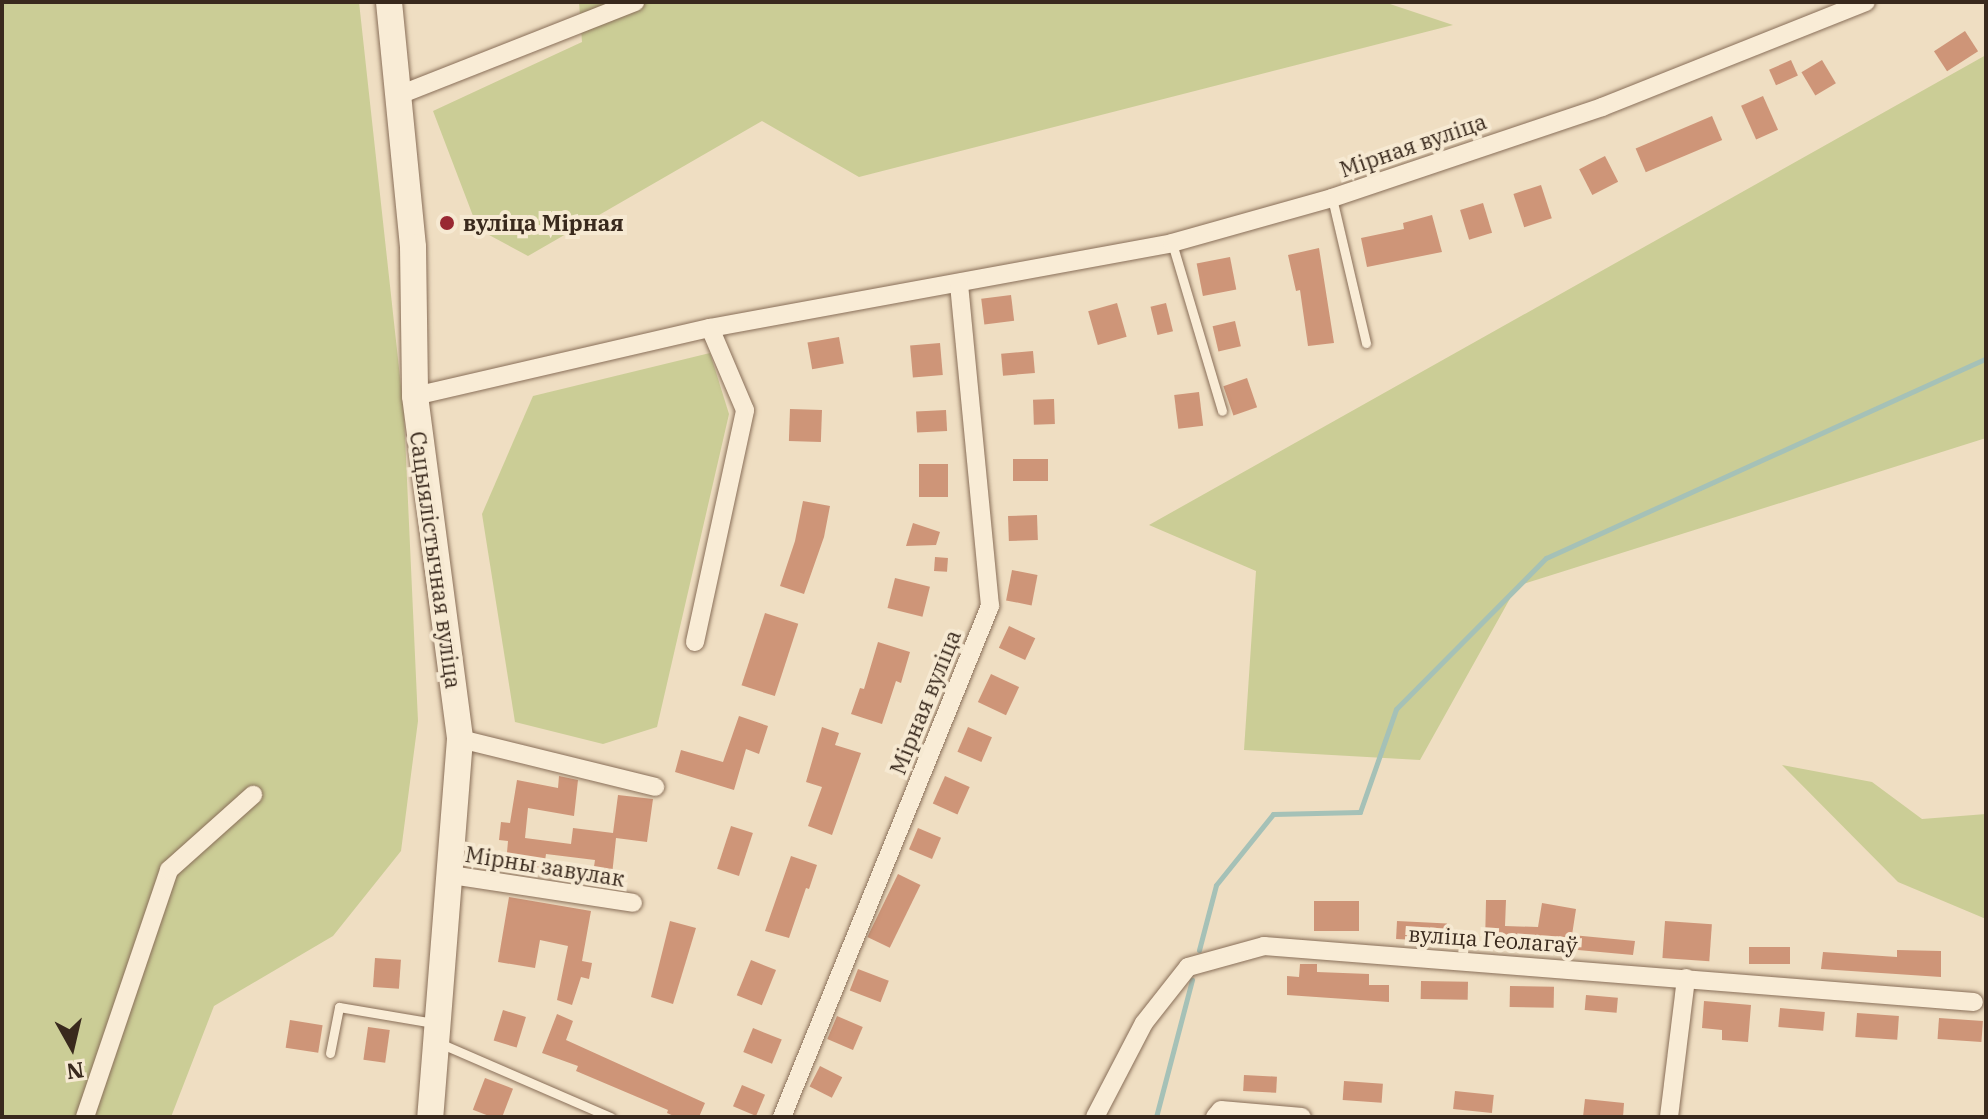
<!DOCTYPE html>
<meta charset="utf-8">
<style>
body{margin:0}
#map{position:relative;width:1988px;height:1119px;overflow:hidden;background:#efdec2;font-family:"IBM Plex Serif",serif}
div>[style]{position:absolute}
.green>*{inset:0;background:#cbcd96}
.stream>*{height:5px;margin:-2.5px;padding:0 2.5px;transform-origin:2.5px;border-radius:2.5px;background:#a5c1b7}
.building>*{inset:0;background:#ce9578;transform-origin:0 0}
.roads{filter:drop-shadow(0 0 2px #896f59) drop-shadow(0 0 2px #896f59)}
.service>*{height:9px;margin:-4.5px;padding:0 4.5px;transform-origin:4.5px;border-radius:4.5px;background:#f9ecd6}
.minor>*{height:18px;margin:-9px;padding:0 9px;transform-origin:9px;border-radius:9px;background:#f9ecd6}
.secondary>*{height:26px;margin:-13px;padding:0 13px;transform-origin:13px;border-radius:13px;background:#f9ecd6}
.dots>*{width:22px;height:22px;translate:-50% -50%;box-sizing:border-box;border:4px solid #f6e9d2;border-radius:50%}
span{translate:-50% -50%;white-space:nowrap;text-align:center;line-height:1.15;-webkit-text-stroke:8px #f6e9d2;paint-order:stroke}
.street-label{font-size:22px;color:#39291d}
.poi-label{font-size:22px;color:#39291d;font-weight:700}
.left{translate:0 -50%;text-align:left}
.frame{position:absolute;inset:0;border:4px solid #39291d;pointer-events:none}
.north{position:absolute;left:32px;top:1007px;width:80px;height:80px;-webkit-text-stroke:6px #f6e9d2;paint-order:stroke;rotate:172deg;font-size:22px;font-weight:700;line-height:32px;text-align:center;color:#39291d}
.north::after{content:'';display:block;margin:auto;width:28px;height:36px;background:#39291d;clip-path:polygon(50% 0,100% 100%,50% 72%,0 100%)}
</style>
<div id="map">
<div class="green">
<i style="clip-path:polygon(2px 2px,359px 2px,404px 414px,418px 721px,401px 851px,333px 936px,214px 1006px,171px 1117px,2px 1117px)"></i>
<i style="clip-path:polygon(579px 2px,1384px 2px,1453px 25px,859px 177px,762px 121px,528px 256px,478px 229px,433px 111px,582px 42px)"></i>
<i style="clip-path:polygon(1986px 55px,1986px 438px,1517px 586px,1420px 760px,1244px 750px,1256px 571px,1149px 525px)"></i>
<i style="clip-path:polygon(710px 353px,729px 414px,657px 727px,603px 744px,515px 722px,482px 514px,533px 396px)"></i>
<i style="clip-path:polygon(1782px 765px,1872px 782px,1922px 819px,1986px 814px,1986px 919px,1898px 882px)"></i>
</div>
<div class="stream">
<i style="left:1199px;top:950px;width:67px;rotate:-75.3deg"></i>
<i style="left:1216px;top:885px;width:91px;rotate:-51.2deg"></i>
<i style="left:1273px;top:814px;width:87px;rotate:-1.3deg"></i>
<i style="left:1360px;top:812px;width:109px;rotate:-70.7deg"></i>
<i style="left:1396px;top:709px;width:213px;rotate:-45.2deg"></i>
<i style="left:1546px;top:558px;width:483px;rotate:-24.4deg"></i>
<i style="left:1156px;top:1117px;width:142px;rotate:-75.3deg"></i>
</div>
<div class="building">
<i style="left:1965px;top:31px;width:24px;height:37px;rotate:57deg"></i>
<i style="left:1791px;top:60px;width:17px;height:24px;rotate:66deg"></i>
<i style="left:1822px;top:60px;width:27px;height:24px;rotate:59deg"></i>
<i style="left:1763px;top:96px;width:37px;height:24px;rotate:66deg"></i>
<i style="left:1712px;top:116px;width:26px;height:83px;rotate:67deg"></i>
<i style="left:1605px;top:156px;width:29px;height:29px;rotate:63deg"></i>
<i style="left:1541px;top:185px;width:35px;height:29px;rotate:72deg"></i>
<i style="left:1483px;top:203px;width:31px;height:24px;rotate:73deg"></i>
<i style="clip-path:polygon(1432px 215px,1442px 252px,1367px 267px,1361px 238px,1404px 229px,1403px 223px)"></i>
<i style="clip-path:polygon(1319px 248px,1334px 343px,1308px 346px,1300px 290px,1296px 291px,1288px 255px)"></i>
<i style="left:1230px;top:257px;width:33px;height:34px;rotate:79deg"></i>
<i style="left:1011px;top:295px;width:26px;height:30px;rotate:83deg"></i>
<i style="left:1117px;top:303px;width:35px;height:30px;rotate:74deg"></i>
<i style="left:1166px;top:303px;width:29px;height:16px;rotate:76deg"></i>
<i style="left:1235px;top:321px;width:26px;height:23px;rotate:77deg"></i>
<i style="left:839px;top:337px;width:27px;height:32px;rotate:80deg"></i>
<i style="left:940px;top:343px;width:32px;height:30px;rotate:85deg"></i>
<i style="left:1033px;top:351px;width:22px;height:32px;rotate:85deg"></i>
<i style="left:1247px;top:378px;width:31px;height:25px;rotate:71deg"></i>
<i style="left:1199px;top:392px;width:34px;height:25px;rotate:83deg"></i>
<i style="left:1054px;top:399px;width:25px;height:21px;rotate:88deg"></i>
<i style="left:790px;top:409px;width:32px;height:32px;rotate:2deg"></i>
<i style="left:946px;top:410px;width:21px;height:30px;rotate:87deg"></i>
<i style="left:1013px;top:459px;width:35px;height:22px"></i>
<i style="left:919px;top:464px;width:29px;height:33px"></i>
<i style="clip-path:polygon(803px 501px,830px 506px,824px 537px,804px 594px,780px 586px,795px 541px)"></i>
<i style="left:1037px;top:515px;width:25px;height:29px;rotate:88deg"></i>
<i style="clip-path:polygon(913px 523px,940px 532px,936px 545px,906px 546px)"></i>
<i style="left:935px;top:557px;width:13px;height:14px;rotate:4deg"></i>
<i style="left:1012px;top:570px;width:26px;height:31px;rotate:11deg"></i>
<i style="left:895px;top:578px;width:36px;height:31px;rotate:14deg"></i>
<i style="left:765px;top:613px;width:35px;height:76px;rotate:18deg"></i>
<i style="left:1009px;top:626px;width:29px;height:24px;rotate:25deg"></i>
<i style="clip-path:polygon(878px 642px,910px 652px,901px 683px,896px 681px,882px 724px,851px 714px,860px 688px,864px 689px)"></i>
<i style="left:991px;top:674px;width:31px;height:31px;rotate:25deg"></i>
<i style="clip-path:polygon(739px 716px,768px 726px,759px 754px,746px 749px,734px 790px,675px 772px,681px 750px,723px 762px)"></i>
<i style="clip-path:polygon(822px 727px,839px 733px,835px 745px,861px 753px,832px 835px,808px 826px,822px 787px,806px 782px)"></i>
<i style="left:968px;top:727px;width:26px;height:27px;rotate:23deg"></i>
<i style="clip-path:polygon(559px 776px,578px 780px,574px 816px,528px 808px,525px 838px,571px 844px,573px 828px,613px 833px,618px 795px,653px 799px,647px 842px,616px 838px,612px 875px,593px 873px,595px 860px,546px 854px,544px 868px,506px 864px,508px 841px,499px 840px,501px 822px,510px 823px,517px 780px,558px 788px)"></i>
<i style="left:945px;top:776px;width:27px;height:30px;rotate:24deg"></i>
<i style="left:731px;top:826px;width:23px;height:45px;rotate:18deg"></i>
<i style="left:918px;top:828px;width:25px;height:23px;rotate:23deg"></i>
<i style="clip-path:polygon(791px 856px,817px 865px,809px 889px,806px 888px,789px 938px,765px 931px)"></i>
<i style="left:898px;top:874px;width:25px;height:70px;rotate:26deg"></i>
<i style="clip-path:polygon(509px 897px,591px 911px,582px 961px,592px 963px,589px 979px,581px 977px,572px 1005px,557px 1000px,568px 946px,540px 940px,535px 968px,498px 962px)"></i>
<i style="clip-path:polygon(1486px 900px,1506px 900px,1505px 926px,1538px 927px,1542px 903px,1576px 909px,1572px 935px,1635px 941px,1633px 955px,1567px 949px,1566px 953px,1535px 948px,1536px 945px,1485px 944px)"></i>
<i style="left:1314px;top:901px;width:45px;height:30px"></i>
<i style="clip-path:polygon(670px 921px,696px 928px,673px 1004px,651px 997px)"></i>
<i style="left:1397px;top:921px;width:50px;height:18px;rotate:3deg"></i>
<i style="left:1665px;top:921px;width:47px;height:37px;rotate:4deg"></i>
<i style="left:1749px;top:947px;width:41px;height:17px"></i>
<i style="clip-path:polygon(1897px 950px,1941px 951px,1941px 977px,1821px 969px,1823px 952px,1897px 957px)"></i>
<i style="left:375px;top:958px;width:26px;height:29px;rotate:4deg"></i>
<i style="left:751px;top:960px;width:27px;height:38px;rotate:22deg"></i>
<i style="clip-path:polygon(1300px 964px,1317px 964px,1317px 972px,1369px 974px,1369px 985px,1389px 985px,1389px 1002px,1287px 995px,1287px 976px,1299px 977px)"></i>
<i style="left:858px;top:969px;width:33px;height:23px;rotate:21deg"></i>
<i style="left:1421px;top:981px;width:47px;height:18px;rotate:1deg"></i>
<i style="left:1510px;top:986px;width:44px;height:21px;rotate:1deg"></i>
<i style="left:1586px;top:995px;width:32px;height:15px;rotate:5deg"></i>
<i style="clip-path:polygon(1704px 1001px,1751px 1005px,1748px 1042px,1722px 1040px,1722px 1030px,1702px 1028px)"></i>
<i style="left:1780px;top:1008px;width:45px;height:19px;rotate:5deg"></i>
<i style="left:503px;top:1010px;width:24px;height:32px;rotate:17deg"></i>
<i style="left:1857px;top:1013px;width:42px;height:24px;rotate:4deg"></i>
<i style="clip-path:polygon(557px 1014px,573px 1021px,566px 1040px,705px 1103px,699px 1117px,676px 1117px,667px 1113px,668px 1110px,576px 1071px,578px 1066px,542px 1053px)"></i>
<i style="left:837px;top:1016px;width:28px;height:25px;rotate:23deg"></i>
<i style="left:1939px;top:1018px;width:44px;height:21px;rotate:4deg"></i>
<i style="left:290px;top:1020px;width:33px;height:28px;rotate:9deg"></i>
<i style="left:368px;top:1027px;width:22px;height:33px;rotate:8deg"></i>
<i style="left:753px;top:1028px;width:31px;height:26px;rotate:22deg"></i>
<i style="left:820px;top:1066px;width:25px;height:23px;rotate:27deg"></i>
<i style="left:1244px;top:1075px;width:33px;height:16px;rotate:3deg"></i>
<i style="left:485px;top:1078px;width:30px;height:34px;rotate:21deg"></i>
<i style="left:1344px;top:1081px;width:39px;height:19px;rotate:4deg"></i>
<i style="left:742px;top:1085px;width:25px;height:23px;rotate:23deg"></i>
<i style="left:1455px;top:1091px;width:39px;height:18px;rotate:6deg"></i>
<i style="clip-path:polygon(1585px 1099px,1624px 1103px,1623px 1117px,1583px 1117px)"></i>
</div>
<div class="roads">
<div class="service">
<i style="left:1332px;top:198px;width:149px;rotate:76.8deg"></i>
<i style="left:1172px;top:243px;width:175px;rotate:73.4deg"></i>
<i style="left:437px;top:1042px;width:189px;rotate:23.4deg"></i>
<i style="left:330px;top:1053px;width:47px;rotate:-78.9deg"></i>
<i style="left:339px;top:1007px;width:96px;rotate:9.6deg"></i>
</div>
<div class="minor">
<i style="left:399px;top:95px;width:254px;rotate:-21.5deg"></i>
<i style="left:415px;top:396px;width:303px;rotate:-13deg"></i>
<i style="left:710px;top:328px;width:470px;rotate:-10.4deg"></i>
<i style="left:1172px;top:243px;width:166px;rotate:-15.7deg"></i>
<i style="left:1332px;top:198px;width:285px;rotate:-18.6deg"></i>
<i style="left:1602px;top:107px;width:284px;rotate:-21.7deg"></i>
<i style="left:695px;top:642px;width:237px;rotate:-77.8deg"></i>
<i style="left:745px;top:410px;width:89px;rotate:-113.1deg"></i>
<i style="left:460px;top:739px;width:201px;rotate:13.8deg"></i>
<i style="left:451px;top:875px;width:184px;rotate:8.7deg"></i>
<i style="left:85px;top:1117px;width:261px;rotate:-71.2deg"></i>
<i style="left:169px;top:870px;width:113px;rotate:-41.8deg"></i>
<i style="left:782px;top:1117px;width:552px;rotate:-67.85deg"></i>
<i style="left:990px;top:606px;width:324px;rotate:-95.5deg"></i>
<i style="left:1095px;top:1117px;width:106px;rotate:-62.5deg"></i>
<i style="left:1144px;top:1023px;width:71px;rotate:-51.8deg"></i>
<i style="left:1188px;top:967px;width:79px;rotate:-15.4deg"></i>
<i style="left:1264px;top:946px;width:712px;rotate:4.51deg"></i>
<i style="left:1215px;top:1117px;width:9px;rotate:-49deg"></i>
<i style="left:1221px;top:1110px;width:81px;rotate:4.9deg"></i>
<i style="left:1669px;top:1117px;width:140px;rotate:-83deg"></i>
</div>
<div class="secondary">
<i style="left:389px;top:2px;width:246px;rotate:84.4deg"></i>
<i style="left:413px;top:247px;width:149px;rotate:89.2deg"></i>
<i style="left:415px;top:396px;width:346px;rotate:82.5deg"></i>
<i style="left:460px;top:739px;width:379px;rotate:94.5deg"></i>
</div>
</div>
<div class="dots">
<i style="left:447px;top:223px;background:#992832"></i>
</div>
<div class="street-label">
<span style="left:1413px;top:145px;rotate:-19deg">Мірная вуліца</span>
<span style="left:436px;top:560px;rotate:82deg">Сацыялістычная вуліца</span>
<span style="left:925px;top:702px;rotate:-68deg">Мірная вуліца</span>
<span style="left:545px;top:866px;rotate:9deg">Мірны завулак</span>
<span style="left:1493px;top:939px;rotate:4deg">вуліца Геолагаў</span>
</div>
<div class="poi-label">
<span class="left" style="left:463px;top:223px">вуліца Мірная</span>
</div>
<div class="frame"></div>
<div class="north">N</div>
</div>
